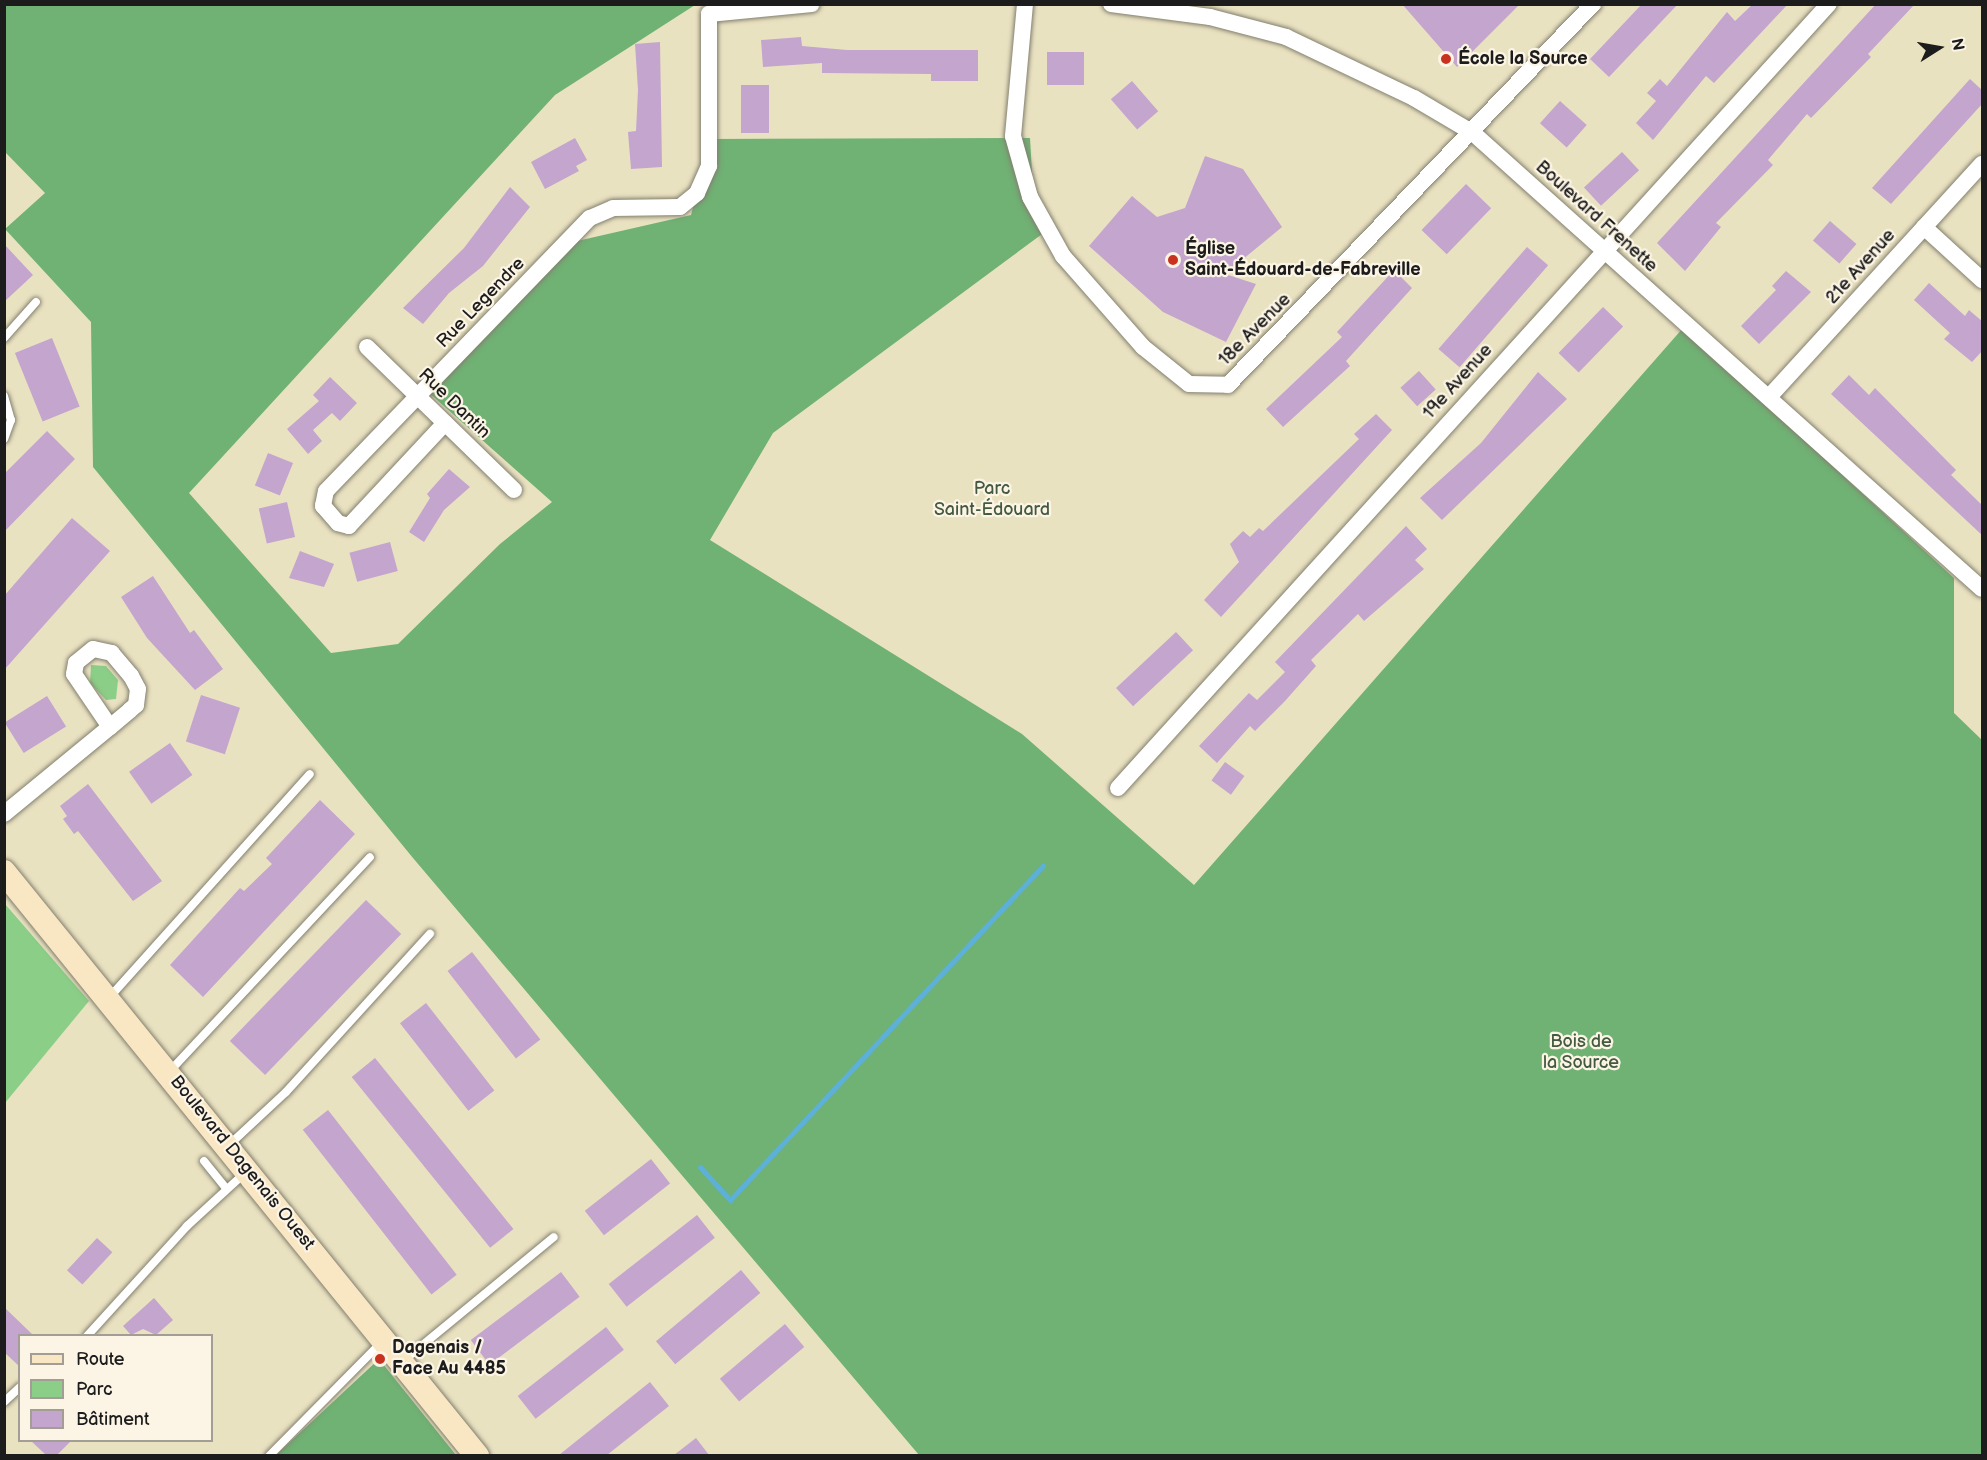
<!DOCTYPE html>
<meta charset="utf-8">
<style>
body{margin:0}
#map{position:relative;width:1987px;height:1460px;overflow:hidden;background:#e9e2c1;font-family:"Balsamiq Sans",sans-serif}
div>[style]{position:absolute}
.green>*{inset:0;background:#8bce87}
.forest>*{inset:0;background:#70b174}
.stream>*{height:5px;margin:-2.5px;padding:0 2.5px;transform-origin:2.5px;border-radius:2.5px;background:#5db0d8}
.building>*{inset:0;background:#c3a5ce;transform-origin:0 0}
.roads{filter:drop-shadow(0 0 2px #827f6e) drop-shadow(0 0 2px #827f6e)}
.lane>*{height:8px;margin:-4px;padding:0 4px;transform-origin:4px;border-radius:4px;background:#fff}
.street>*{height:16px;margin:-8px;padding:0 8px;transform-origin:8px;border-radius:8px;background:#fff}
.secondary>*{height:24px;margin:-12px;padding:0 12px;transform-origin:12px;border-radius:12px;background:#f9e7c3}
.dots>*{width:16px;height:16px;translate:-50% -50%;box-sizing:border-box;border:3px solid #fcf5e5;border-radius:50%}
span{translate:-50% -50%;white-space:nowrap;text-align:center;line-height:1.15;-webkit-text-stroke:4.5px #fcf5e5;paint-order:stroke}
.poi-label{font-size:18px;color:#1c1c1c;font-weight:700}
.left{translate:0 -50%;text-align:left}
.street-label{font-size:18px;color:#1c1c1c}
.park-label{font-size:18px;color:#435a41}
.frame{position:absolute;inset:0;border:6px solid #1c1c1c;pointer-events:none}
.legend{position:absolute;left:18px;top:1334px;width:195px;height:108px;box-sizing:border-box;background:#fcf5e5;border:2px solid #a29e95;margin:0;padding:8px 10px;list-style:none;font-size:18px;color:#1c1c1c}
.legend li{display:flex;align-items:center;gap:12px;height:30px}
.legend b{width:30px;border:2px solid #a29e95}
.north{position:absolute;left:1909px;top:18px;width:60px;height:60px;-webkit-text-stroke:4px #fcf5e5;paint-order:stroke;rotate:79deg;font-size:16px;font-weight:700;line-height:24px;text-align:center;color:#1c1c1c}
.north::after{content:'';display:block;margin:auto;width:21px;height:27px;background:#1c1c1c;clip-path:polygon(50% 0,100% 100%,50% 72%,0 100%)}
</style>
<div id="map">
<div class="green">
<i style="clip-path:polygon(91px 665px,106px 666px,118px 680px,116px 699px,106px 700px,90px 683px)"></i>
<i style="clip-path:polygon(5px 904px,89px 1001px,5px 1103px,4px 1103px)"></i>
</div>
<div class="forest">
<i style="clip-path:polygon(5px 5px,695px 5px,555px 95px,189px 493px,331px 653px,398px 644px,500px 544px,552px 502px,428px 392px,564px 244px,691px 215px,710px 139px,1030px 138px,1033px 190px,1053px 226px,773px 433px,710px 540px,1022px 734px,1194px 885px,1683px 328px,1954px 578px,1954px 713px,1982px 740px,1982px 1455px,919px 1455px,413px 858px,93px 467px,91px 322px,5px 229px,45px 193px,5px 152px)"></i>
<i style="clip-path:polygon(379px 1359px,456px 1455px,275px 1456px)"></i>
</div>
<div class="stream">
<i style="left:700px;top:1167px;width:45px;rotate:47.7deg"></i>
<i style="left:730px;top:1200px;width:458px;rotate:-46.9deg"></i>
</div>
<div class="building">
<i style="clip-path:polygon(1402px 4px,1520px 4px,1457px 67px)"></i>
<i style="clip-path:polygon(1642px 4px,1678px 4px,1609px 77px,1590px 59px)"></i>
<i style="clip-path:polygon(1753px 4px,1788px 4px,1714px 83px,1706px 76px,1653px 140px,1636px 123px,1656px 101px,1647px 93px,1660px 79px,1667px 86px,1727px 12px,1735px 21px)"></i>
<i style="clip-path:polygon(1876px 4px,1915px 4px,1868px 54px,1871px 57px,1811px 118px,1807px 114px,1768px 160px,1773px 165px,1716px 223px,1721px 227px,1685px 271px,1657px 243px)"></i>
<i style="clip-path:polygon(801px 37px,802px 46px,847px 50px,978px 50px,978px 81px,931px 81px,931px 74px,822px 73px,822px 63px,763px 67px,761px 40px)"></i>
<i style="clip-path:polygon(660px 42px,662px 167px,631px 169px,628px 132px,636px 131px,638px 90px,635px 44px)"></i>
<i style="left:1047px;top:52px;width:37px;height:33px"></i>
<i style="clip-path:polygon(1970px 79px,1983px 91px,1983px 103px,1891px 204px,1872px 188px)"></i>
<i style="left:1132px;top:81px;width:40px;height:28px;rotate:49deg"></i>
<i style="left:741px;top:85px;width:28px;height:48px"></i>
<i style="left:1560px;top:101px;width:36px;height:30px;rotate:42deg"></i>
<i style="clip-path:polygon(575px 138px,587px 160px,576px 166px,579px 171px,545px 189px,531px 162px)"></i>
<i style="left:1622px;top:152px;width:25px;height:52px;rotate:47deg"></i>
<i style="clip-path:polygon(1205px 156px,1243px 169px,1282px 227px,1225px 274px,1256px 284px,1226px 342px,1163px 312px,1089px 246px,1132px 196px,1157px 217px,1185px 208px)"></i>
<i style="left:1466px;top:184px;width:35px;height:64px;rotate:44deg"></i>
<i style="clip-path:polygon(510px 187px,530px 207px,483px 266px,449px 293px,423px 324px,403px 308px,464px 248px)"></i>
<i style="left:1830px;top:221px;width:35px;height:26px;rotate:41deg"></i>
<i style="clip-path:polygon(4px 244px,33px 275px,4px 302px)"></i>
<i style="left:1527px;top:247px;width:28px;height:135px;rotate:41deg"></i>
<i style="clip-path:polygon(1394px 270px,1412px 288px,1346px 361px,1350px 366px,1283px 427px,1266px 409px,1342px 337px,1337px 332px)"></i>
<i style="clip-path:polygon(1786px 271px,1811px 292px,1759px 344px,1741px 326px,1776px 290px,1772px 286px)"></i>
<i style="clip-path:polygon(1929px 283px,1965px 316px,1969px 310px,1983px 322px,1983px 350px,1972px 362px,1944px 339px,1950px 333px,1914px 300px)"></i>
<i style="left:1603px;top:307px;width:28px;height:64px;rotate:44deg"></i>
<i style="left:52px;top:338px;width:74px;height:40px;rotate:68deg"></i>
<i style="left:1419px;top:371px;width:25px;height:25px;rotate:48deg"></i>
<i style="clip-path:polygon(1538px 372px,1567px 399px,1442px 520px,1420px 498px,1481px 443px)"></i>
<i style="clip-path:polygon(1849px 375px,1869px 395px,1875px 388px,1956px 470px,1951px 475px,1983px 506px,1983px 536px,1831px 394px)"></i>
<i style="clip-path:polygon(330px 377px,357px 403px,340px 421px,332px 413px,313px 430px,322px 441px,308px 454px,287px 429px,319px 401px,313px 395px)"></i>
<i style="clip-path:polygon(1376px 414px,1392px 430px,1221px 617px,1204px 600px,1239px 562px,1230px 544px,1243px 531px,1250px 537px,1259px 528px,1263px 531px,1359px 439px,1354px 434px)"></i>
<i style="clip-path:polygon(47px 431px,75px 459px,4px 532px,4px 474px)"></i>
<i style="left:268px;top:453px;width:27px;height:35px;rotate:22deg"></i>
<i style="clip-path:polygon(449px 469px,470px 487px,444px 510px,424px 542px,409px 532px,430px 498px,427px 494px)"></i>
<i style="left:287px;top:502px;width:36px;height:29px;rotate:77deg"></i>
<i style="clip-path:polygon(72px 518px,110px 551px,4px 670px,4px 596px)"></i>
<i style="clip-path:polygon(1406px 526px,1427px 549px,1415px 560px,1424px 569px,1364px 621px,1358px 614px,1311px 660px,1316px 666px,1285px 701px,1255px 731px,1250px 726px,1217px 763px,1199px 746px,1249px 693px,1257px 700px,1285px 672px,1275px 662px)"></i>
<i style="left:390px;top:542px;width:30px;height:42px;rotate:75deg"></i>
<i style="clip-path:polygon(300px 551px,334px 564px,324px 587px,289px 578px)"></i>
<i style="clip-path:polygon(153px 576px,190px 633px,194px 630px,223px 669px,195px 690px,147px 638px,121px 597px)"></i>
<i style="left:1176px;top:632px;width:25px;height:82px;rotate:47deg"></i>
<i style="left:201px;top:695px;width:41px;height:49px;rotate:18deg"></i>
<i style="left:47px;top:696px;width:36px;height:50px;rotate:58deg"></i>
<i style="left:170px;top:743px;width:39px;height:50px;rotate:55deg"></i>
<i style="left:1225px;top:762px;width:24px;height:23px;rotate:36deg"></i>
<i style="clip-path:polygon(88px 784px,162px 881px,133px 901px,78px 831px,74px 834px,63px 819px,67px 816px,60px 806px)"></i>
<i style="clip-path:polygon(320px 800px,355px 834px,203px 997px,170px 965px,240px 888px,244px 891px,272px 864px,266px 858px)"></i>
<i style="left:366px;top:900px;width:49px;height:196px;rotate:44deg"></i>
<i style="left:472px;top:952px;width:111px;height:31px;rotate:52deg"></i>
<i style="left:426px;top:1003px;width:111px;height:33px;rotate:52deg"></i>
<i style="left:375px;top:1058px;width:220px;height:30px;rotate:51deg"></i>
<i style="left:328px;top:1110px;width:209px;height:32px;rotate:52deg"></i>
<i style="left:651px;top:1159px;width:31px;height:84px;rotate:52deg"></i>
<i style="left:697px;top:1215px;width:29px;height:112px;rotate:52deg"></i>
<i style="left:97px;top:1238px;width:21px;height:44px;rotate:43deg"></i>
<i style="left:741px;top:1270px;width:30px;height:111px;rotate:50deg"></i>
<i style="left:561px;top:1272px;width:31px;height:113px;rotate:53deg"></i>
<i style="clip-path:polygon(154px 1298px,173px 1320px,156px 1335px,143px 1329px,131px 1335px,123px 1326px)"></i>
<i style="clip-path:polygon(4px 1307px,33px 1335px,20px 1335px,20px 1367px,4px 1352px)"></i>
<i style="left:785px;top:1324px;width:30px;height:85px;rotate:50deg"></i>
<i style="left:606px;top:1327px;width:29px;height:112px;rotate:52deg"></i>
<i style="clip-path:polygon(650px 1382px,669px 1406px,607px 1455px,559px 1455px)"></i>
<i style="clip-path:polygon(696px 1438px,709px 1455px,674px 1455px)"></i>
<i style="clip-path:polygon(30px 1440px,72px 1440px,57px 1455px,46px 1455px)"></i>
</div>
<div class="roads">
<div class="lane">
<i style="left:4px;top:338px;width:48px;rotate:-48.4deg"></i>
<i style="left:4px;top:396px;width:25px;rotate:74deg"></i>
<i style="left:11px;top:420px;width:20px;rotate:110deg"></i>
<i style="left:108px;top:999px;width:302px;rotate:-48.1deg"></i>
<i style="left:169px;top:1072px;width:294px;rotate:-46.9deg"></i>
<i style="left:229px;top:1145px;width:78px;rotate:-42.9deg"></i>
<i style="left:286px;top:1092px;width:214px;rotate:-47.7deg"></i>
<i style="left:204px;top:1161px;width:36px;rotate:51deg"></i>
<i style="left:87px;top:1336px;width:149px;rotate:-47.7deg"></i>
<i style="left:187px;top:1226px;width:80px;rotate:-42.5deg"></i>
<i style="left:403px;top:1361px;width:195px;rotate:-39.4deg"></i>
<i style="left:4px;top:1402px;width:22px;rotate:-43deg"></i>
<i style="left:269px;top:1456px;width:162px;rotate:-45.3deg"></i>
</div>
<div class="street">
<i style="left:1025px;top:4px;width:133px;rotate:95.2deg"></i>
<i style="left:1013px;top:136px;width:63px;rotate:74.4deg"></i>
<i style="left:1030px;top:197px;width:68px;rotate:60.8deg"></i>
<i style="left:1063px;top:256px;width:121px;rotate:48.7deg"></i>
<i style="left:1143px;top:347px;width:59px;rotate:38.8deg"></i>
<i style="left:1189px;top:384px;width:39px;rotate:1deg"></i>
<i style="left:1228px;top:385px;width:528px;rotate:-46.23deg"></i>
<i style="left:1111px;top:4px;width:100px;rotate:7.5deg"></i>
<i style="left:1210px;top:17px;width:79px;rotate:14.7deg"></i>
<i style="left:1286px;top:37px;width:142px;rotate:25.5deg"></i>
<i style="left:1414px;top:98px;width:69px;rotate:30.7deg"></i>
<i style="left:1473px;top:133px;width:683px;rotate:41.86deg"></i>
<i style="left:1924px;top:227px;width:79px;rotate:42.4deg"></i>
<i style="left:367px;top:347px;width:205px;rotate:44.2deg"></i>
<i style="left:1769px;top:397px;width:316px;rotate:-47.6deg"></i>
<i style="left:445px;top:423px;width:141px;rotate:133deg"></i>
<i style="left:349px;top:526px;width:11px;rotate:-165deg"></i>
<i style="left:338px;top:523px;width:23px;rotate:-131deg"></i>
<i style="left:323px;top:506px;width:15px;rotate:-79deg"></i>
<i style="left:326px;top:491px;width:380px;rotate:-46deg"></i>
<i style="left:590px;top:218px;width:25px;rotate:-23deg"></i>
<i style="left:613px;top:208px;width:67px;rotate:-0.9deg"></i>
<i style="left:680px;top:207px;width:22px;rotate:-39deg"></i>
<i style="left:697px;top:193px;width:30px;rotate:-66deg"></i>
<i style="left:709px;top:166px;width:152px;rotate:-90deg"></i>
<i style="left:709px;top:14px;width:103px;rotate:-5.5deg"></i>
<i style="left:1118px;top:788px;width:1058px;rotate:-47.8deg"></i>
<i style="left:4px;top:814px;width:137px;rotate:-39.4deg"></i>
<i style="left:110px;top:727px;width:26px;rotate:-40deg"></i>
<i style="left:130px;top:710px;width:8px;rotate:-40deg"></i>
<i style="left:136px;top:705px;width:16px;rotate:-83deg"></i>
<i style="left:138px;top:689px;width:15px;rotate:-118deg"></i>
<i style="left:131px;top:676px;width:30px;rotate:-130deg"></i>
<i style="left:112px;top:653px;width:19px;rotate:-168deg"></i>
<i style="left:93px;top:649px;width:22px;rotate:141deg"></i>
<i style="left:76px;top:663px;width:11px;rotate:100deg"></i>
<i style="left:74px;top:674px;width:64px;rotate:55.8deg"></i>
</div>
<div class="secondary">
<i style="left:4px;top:872px;width:752px;rotate:50.99deg"></i>
</div>
</div>
<div class="dots">
<i style="left:1446px;top:59px;background:#c8321e"></i>
<i style="left:1173px;top:260px;background:#c8321e"></i>
<i style="left:380px;top:1359px;background:#c8321e"></i>
</div>
<div class="poi-label">
<span class="left" style="left:1458px;top:59px">École la Source</span>
<span class="left" style="left:1185px;top:260px">Église<br>Saint-Édouard-de-Fabreville</span>
<span class="left" style="left:392px;top:1359px">Dagenais /<br>Face Au 4485</span>
</div>
<div class="street-label">
<span style="left:1596px;top:217px;rotate:42deg">Boulevard Frenette</span>
<span style="left:1861px;top:267px;rotate:-48deg">21e Avenue</span>
<span style="left:481px;top:303px;rotate:-46deg">Rue Legendre</span>
<span style="left:1255px;top:330px;rotate:-45deg">18e Avenue</span>
<span style="left:1458px;top:382px;rotate:-48deg">19e Avenue</span>
<span style="left:454px;top:404px;rotate:44deg">Rue Dantin</span>
<span style="left:242px;top:1163px;rotate:51deg">Boulevard Dagenais Ouest</span>
</div>
<div class="park-label">
<span style="left:992px;top:500px">Parc<br>Saint-Édouard</span>
<span style="left:1581px;top:1053px">Bois de<br>la Source</span>
</div>
<div class="frame"></div>
<ul class="legend">
<li><b style="height:8px;background:#f9e7c3"></b>Route</li>
<li><b style="height:16px;background:#8bce87"></b>Parc</li>
<li><b style="height:16px;background:#c3a5ce"></b>Bâtiment</li>
</ul>
<div class="north">N</div>
</div>
